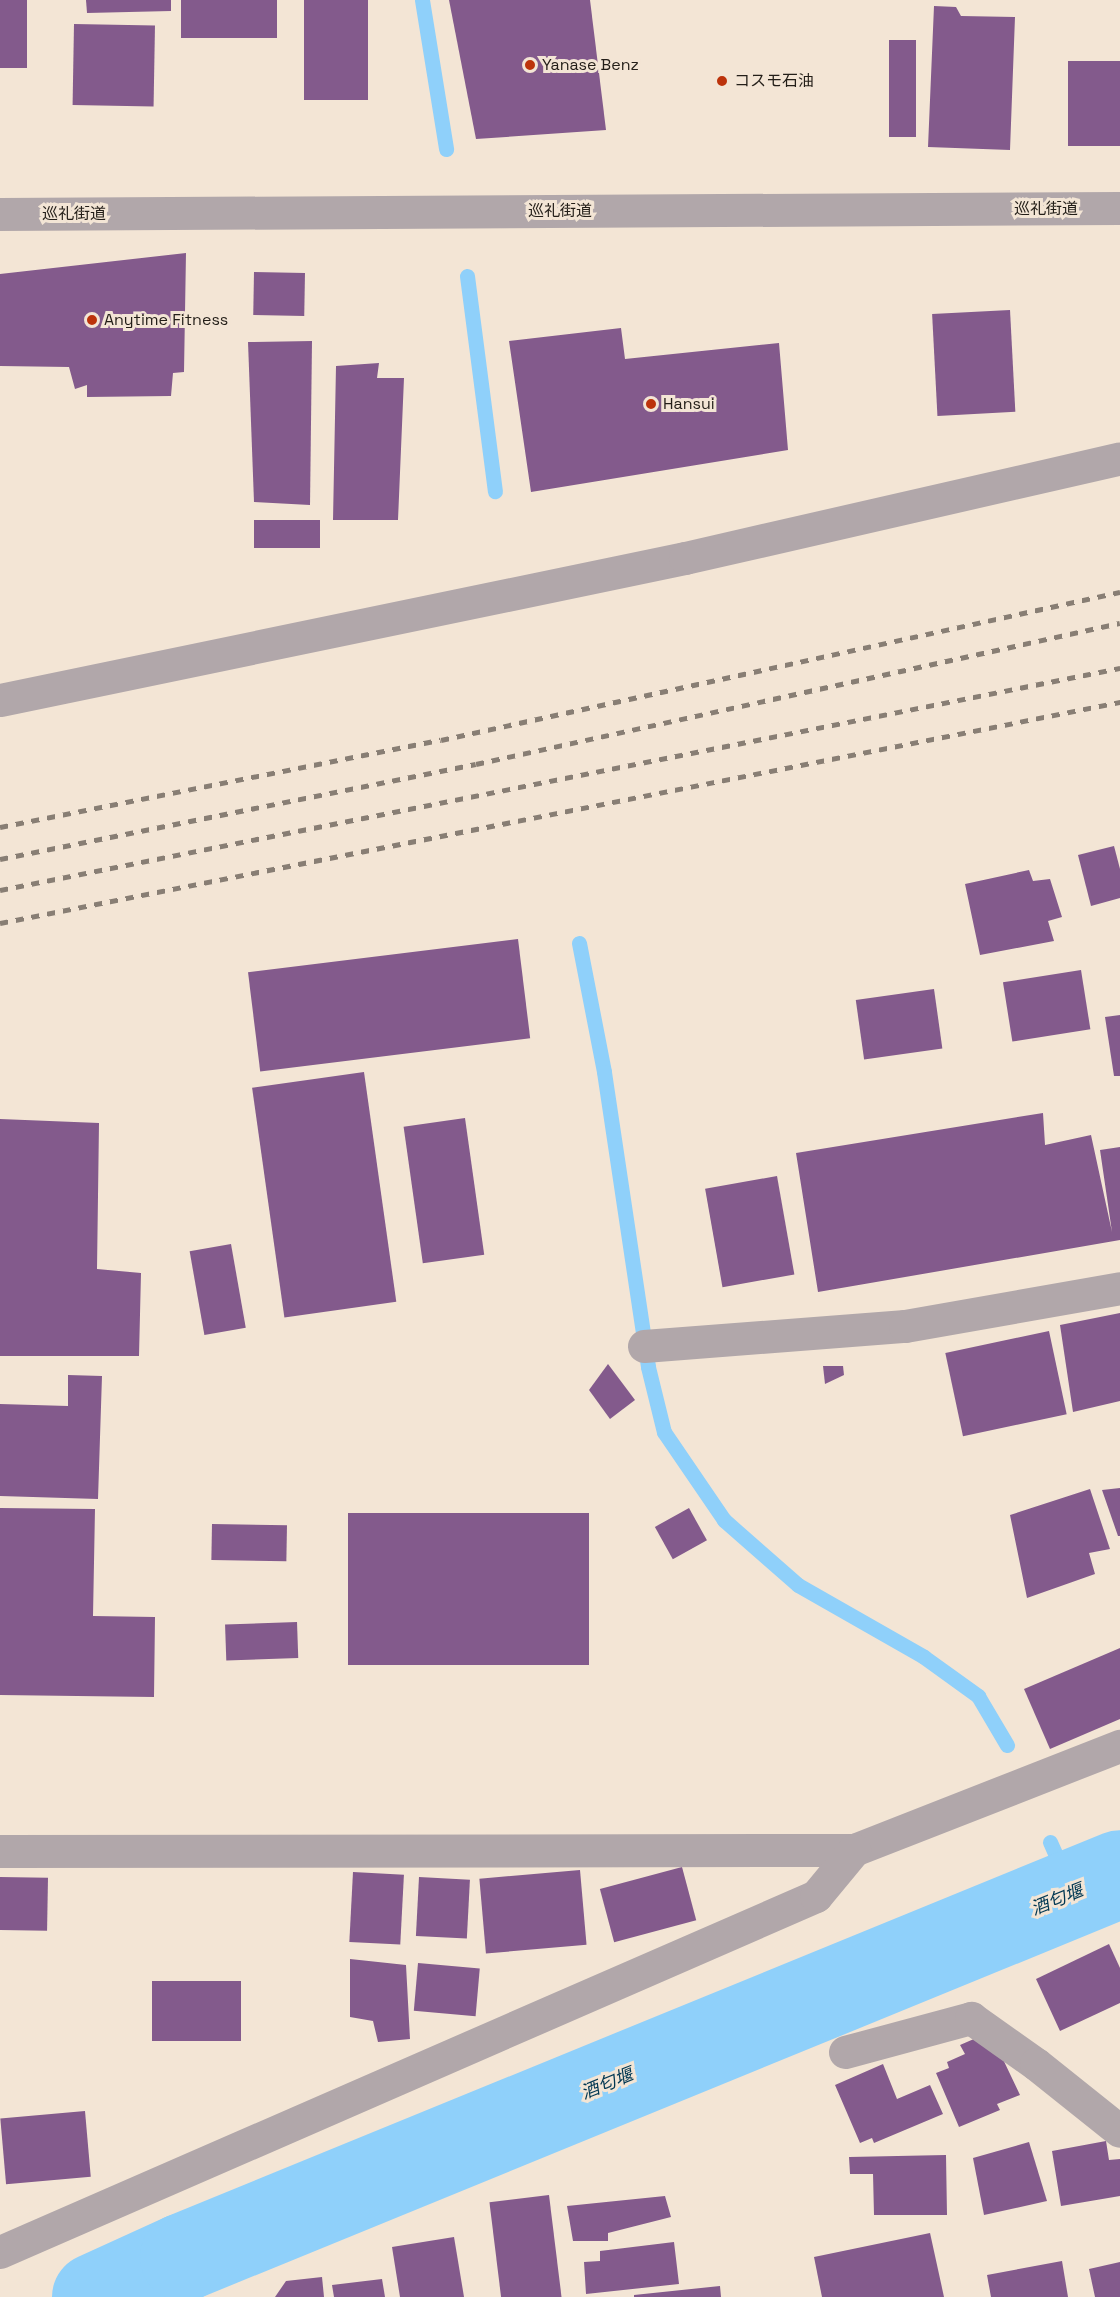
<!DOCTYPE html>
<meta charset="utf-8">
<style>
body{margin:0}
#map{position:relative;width:1120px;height:2297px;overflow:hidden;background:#f3e5d5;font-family:"Space Grotesk","Noto Sans JP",sans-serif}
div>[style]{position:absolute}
.stream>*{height:15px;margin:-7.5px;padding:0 7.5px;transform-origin:7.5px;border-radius:7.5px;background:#8fd0fa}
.river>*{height:88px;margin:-44px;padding:0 44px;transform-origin:44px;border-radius:44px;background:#8fd0fa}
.building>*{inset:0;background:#835a8c;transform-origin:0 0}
.minor>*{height:33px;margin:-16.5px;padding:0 16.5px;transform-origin:16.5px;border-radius:16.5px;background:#b1a7aa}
.rail>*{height:4.5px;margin-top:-2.25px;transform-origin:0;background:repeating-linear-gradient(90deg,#887e74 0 8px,transparent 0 16px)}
.dots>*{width:16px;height:16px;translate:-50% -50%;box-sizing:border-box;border:3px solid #f3e5d5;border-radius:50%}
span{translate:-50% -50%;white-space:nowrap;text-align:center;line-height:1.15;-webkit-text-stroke:6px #f3e5d5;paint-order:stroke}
.poi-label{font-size:16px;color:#231e18}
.left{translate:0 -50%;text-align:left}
.street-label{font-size:16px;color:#231e18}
.water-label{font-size:18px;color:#003752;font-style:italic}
</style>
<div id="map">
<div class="stream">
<i style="left:422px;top:0;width:151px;rotate:80.8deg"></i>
<i style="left:467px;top:276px;width:217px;rotate:82.6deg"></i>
<i style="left:579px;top:943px;width:131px;rotate:79deg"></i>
<i style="left:604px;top:1072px;width:298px;rotate:81.5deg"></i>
<i style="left:648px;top:1367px;width:67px;rotate:76.2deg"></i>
<i style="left:664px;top:1432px;width:107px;rotate:55.7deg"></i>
<i style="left:724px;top:1520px;width:98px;rotate:41.3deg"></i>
<i style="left:798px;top:1585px;width:145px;rotate:29.7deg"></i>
<i style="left:924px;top:1657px;width:67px;rotate:35.8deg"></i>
<i style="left:978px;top:1696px;width:57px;rotate:59.4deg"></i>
<i style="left:1050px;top:1842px;width:57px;rotate:66.1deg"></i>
</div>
<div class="river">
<i style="left:96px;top:2297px;width:97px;rotate:-24.4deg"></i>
<i style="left:184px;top:2257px;width:1011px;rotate:-22.25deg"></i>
</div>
<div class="building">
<i style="left:0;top:0;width:27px;height:68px"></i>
<i style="clip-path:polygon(86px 0,171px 0,171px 11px,87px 13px)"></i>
<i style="left:181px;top:0;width:96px;height:38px"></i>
<i style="left:304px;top:0;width:64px;height:100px"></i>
<i style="clip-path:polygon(449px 0,590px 0,606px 130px,476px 139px)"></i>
<i style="clip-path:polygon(934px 6px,956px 7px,961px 16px,1015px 17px,1010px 150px,928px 147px)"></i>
<i style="left:74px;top:24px;width:81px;height:81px;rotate:1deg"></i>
<i style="left:889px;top:40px;width:27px;height:97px"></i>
<i style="left:1068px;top:61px;width:52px;height:85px"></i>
<i style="clip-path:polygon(186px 253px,184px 372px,173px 373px,171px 396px,87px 397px,87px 385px,75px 389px,69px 367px,0 366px,0 274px)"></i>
<i style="left:254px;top:272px;width:51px;height:43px;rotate:1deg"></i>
<i style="left:1010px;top:310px;width:102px;height:78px;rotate:87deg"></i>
<i style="clip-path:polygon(621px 328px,625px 359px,779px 343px,788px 450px,531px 492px,509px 341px)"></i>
<i style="clip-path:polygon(312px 341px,310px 505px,254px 502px,248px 342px)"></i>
<i style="clip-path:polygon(379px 363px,377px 378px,404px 378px,398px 520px,333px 520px,336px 366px)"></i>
<i style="left:320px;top:520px;width:28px;height:66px;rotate:90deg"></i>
<i style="clip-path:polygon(1114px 846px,1120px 869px,1120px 898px,1091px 906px,1078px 855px)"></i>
<i style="clip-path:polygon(1029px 870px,1033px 881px,1050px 879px,1062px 917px,1048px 921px,1054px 941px,980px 955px,965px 884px)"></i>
<i style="left:518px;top:939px;width:100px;height:272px;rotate:83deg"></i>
<i style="left:1081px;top:970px;width:60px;height:79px;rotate:81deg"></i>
<i style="left:934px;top:989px;width:60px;height:79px;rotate:82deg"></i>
<i style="clip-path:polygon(1120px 1015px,1120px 1076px,1114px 1076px,1105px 1017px)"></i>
<i style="left:364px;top:1072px;width:232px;height:113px;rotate:82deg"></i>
<i style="clip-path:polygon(1043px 1113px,1045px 1145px,1091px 1135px,1112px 1232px,1100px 1150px,1120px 1147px,1120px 1240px,818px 1292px,796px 1153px)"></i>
<i style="left:465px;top:1118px;width:138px;height:62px;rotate:82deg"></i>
<i style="clip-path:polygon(0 1119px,99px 1123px,97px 1269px,141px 1273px,139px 1356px,0 1356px)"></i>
<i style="left:777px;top:1176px;width:100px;height:73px;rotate:80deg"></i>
<i style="left:231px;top:1244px;width:85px;height:42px;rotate:80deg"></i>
<i style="clip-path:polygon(1120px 1313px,1120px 1401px,1073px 1412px,1060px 1325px)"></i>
<i style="left:1049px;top:1331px;width:85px;height:106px;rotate:78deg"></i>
<i style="clip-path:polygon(608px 1364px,635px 1400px,610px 1419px,589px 1390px)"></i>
<i style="clip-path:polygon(823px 1366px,843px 1366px,844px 1375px,825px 1384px)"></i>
<i style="clip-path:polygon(68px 1375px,102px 1376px,98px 1499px,0 1496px,0 1404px,68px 1406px)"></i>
<i style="clip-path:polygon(1120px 1488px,1120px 1536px,1118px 1536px,1102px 1490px)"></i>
<i style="clip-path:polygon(1090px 1489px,1110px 1549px,1089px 1553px,1095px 1574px,1027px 1598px,1010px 1515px)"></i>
<i style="clip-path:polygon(0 1508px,95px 1509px,93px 1616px,155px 1617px,154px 1697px,0 1695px)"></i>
<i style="left:689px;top:1508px;width:37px;height:39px;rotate:61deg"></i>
<i style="left:348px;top:1513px;width:241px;height:152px"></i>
<i style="left:212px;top:1524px;width:75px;height:36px;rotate:1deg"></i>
<i style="left:297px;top:1622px;width:36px;height:72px;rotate:88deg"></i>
<i style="clip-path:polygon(1120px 1648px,1120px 1719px,1050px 1749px,1024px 1689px)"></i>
<i style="left:682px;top:1867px;width:55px;height:85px;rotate:75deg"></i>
<i style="left:580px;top:1870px;width:75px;height:101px;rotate:85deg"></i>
<i style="left:353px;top:1872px;width:51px;height:70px;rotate:3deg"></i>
<i style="left:0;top:1877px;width:48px;height:53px;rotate:1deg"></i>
<i style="left:419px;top:1877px;width:51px;height:59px;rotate:3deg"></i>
<i style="clip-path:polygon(1109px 1944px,1120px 1968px,1120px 2003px,1060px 2031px,1036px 1979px)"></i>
<i style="clip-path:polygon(350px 1959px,406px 1965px,410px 2039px,378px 2042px,373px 2021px,350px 2017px)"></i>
<i style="left:418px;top:1963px;width:62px;height:48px;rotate:5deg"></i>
<i style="left:152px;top:1981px;width:89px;height:60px"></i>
<i style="clip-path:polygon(990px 2032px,1020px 2095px,997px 2104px,1000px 2110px,959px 2127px,936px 2073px,949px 2068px,947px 2062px,965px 2054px,960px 2045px)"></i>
<i style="clip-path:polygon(883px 2064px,897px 2099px,930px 2085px,943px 2114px,874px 2143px,872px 2138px,860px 2143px,835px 2085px)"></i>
<i style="left:85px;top:2111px;width:66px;height:85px;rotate:85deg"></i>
<i style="clip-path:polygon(1106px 2141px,1109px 2160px,1120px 2159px,1120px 2196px,1061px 2206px,1052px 2151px)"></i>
<i style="clip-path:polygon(1029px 2142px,1047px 2201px,984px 2215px,973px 2158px)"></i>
<i style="clip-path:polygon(946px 2155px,947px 2215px,874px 2215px,873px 2174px,850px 2174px,849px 2157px)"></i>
<i style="left:549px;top:2195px;width:103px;height:60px;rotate:83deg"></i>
<i style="clip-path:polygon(665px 2196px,671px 2217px,608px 2233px,608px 2241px,573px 2241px,567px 2206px)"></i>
<i style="clip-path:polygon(930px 2233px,944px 2297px,822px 2297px,814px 2257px)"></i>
<i style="clip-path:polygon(454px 2237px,464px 2297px,400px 2297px,392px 2247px)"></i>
<i style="clip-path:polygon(674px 2242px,679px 2284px,586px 2294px,584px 2262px,600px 2261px,600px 2251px)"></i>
<i style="clip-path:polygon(1062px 2261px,1068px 2297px,991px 2297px,987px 2275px)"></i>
<i style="clip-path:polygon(1120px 2262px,1120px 2297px,1095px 2297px,1089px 2269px)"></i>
<i style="clip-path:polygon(322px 2277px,324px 2297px,275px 2297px,286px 2281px)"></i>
<i style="clip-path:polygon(382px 2279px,385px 2297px,334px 2297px,332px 2285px)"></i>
<i style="clip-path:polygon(720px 2286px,721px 2297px,634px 2297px,634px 2295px)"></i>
</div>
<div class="minor">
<i style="left:0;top:214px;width:1120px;rotate:-0.31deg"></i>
<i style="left:0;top:700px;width:700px;rotate:-11.71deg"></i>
<i style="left:685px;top:558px;width:446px;rotate:-12.9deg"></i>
<i style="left:644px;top:1346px;width:262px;rotate:-4.4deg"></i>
<i style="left:905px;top:1326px;width:218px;rotate:-10deg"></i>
<i style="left:0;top:1851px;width:854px;rotate:-0.07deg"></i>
<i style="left:854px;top:1850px;width:286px;rotate:-21.4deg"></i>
<i style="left:845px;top:2052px;width:131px;rotate:-15.1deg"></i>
<i style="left:971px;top:2018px;width:80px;rotate:35.3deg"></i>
<i style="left:1036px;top:2064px;width:107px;rotate:38.6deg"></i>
<i style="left:0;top:2252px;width:890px;rotate:-23.57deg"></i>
<i style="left:816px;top:1896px;width:60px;rotate:-50.4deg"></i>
</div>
<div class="rail">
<i style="left:0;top:827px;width:449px;rotate:-11.2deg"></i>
<i style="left:441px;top:740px;width:695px;rotate:-12.3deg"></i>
<i style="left:0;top:859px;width:485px;rotate:-11.3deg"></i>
<i style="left:476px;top:764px;width:659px;rotate:-12.35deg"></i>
<i style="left:0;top:890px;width:1142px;rotate:-11.21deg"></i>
<i style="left:0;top:923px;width:1142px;rotate:-11.16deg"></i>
</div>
<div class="dots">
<i style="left:530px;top:65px;background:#bc330b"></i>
<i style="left:722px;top:81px;background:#bc330b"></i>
<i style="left:92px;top:320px;background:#bc330b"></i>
<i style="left:651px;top:404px;background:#bc330b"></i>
</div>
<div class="poi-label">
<span class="left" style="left:542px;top:65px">Yanase Benz</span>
<span class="left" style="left:734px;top:81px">コスモ石油</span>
<span class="left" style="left:104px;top:320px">Anytime Fitness</span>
<span class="left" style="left:663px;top:404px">Hansui</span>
</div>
<div class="street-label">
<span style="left:1046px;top:209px">巡礼街道</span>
<span style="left:560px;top:211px">巡礼街道</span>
<span style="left:74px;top:214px">巡礼街道</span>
</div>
<div class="water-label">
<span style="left:1057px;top:1900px;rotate:-22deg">酒匂堰</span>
<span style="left:607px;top:2084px;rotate:-22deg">酒匂堰</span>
</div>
</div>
